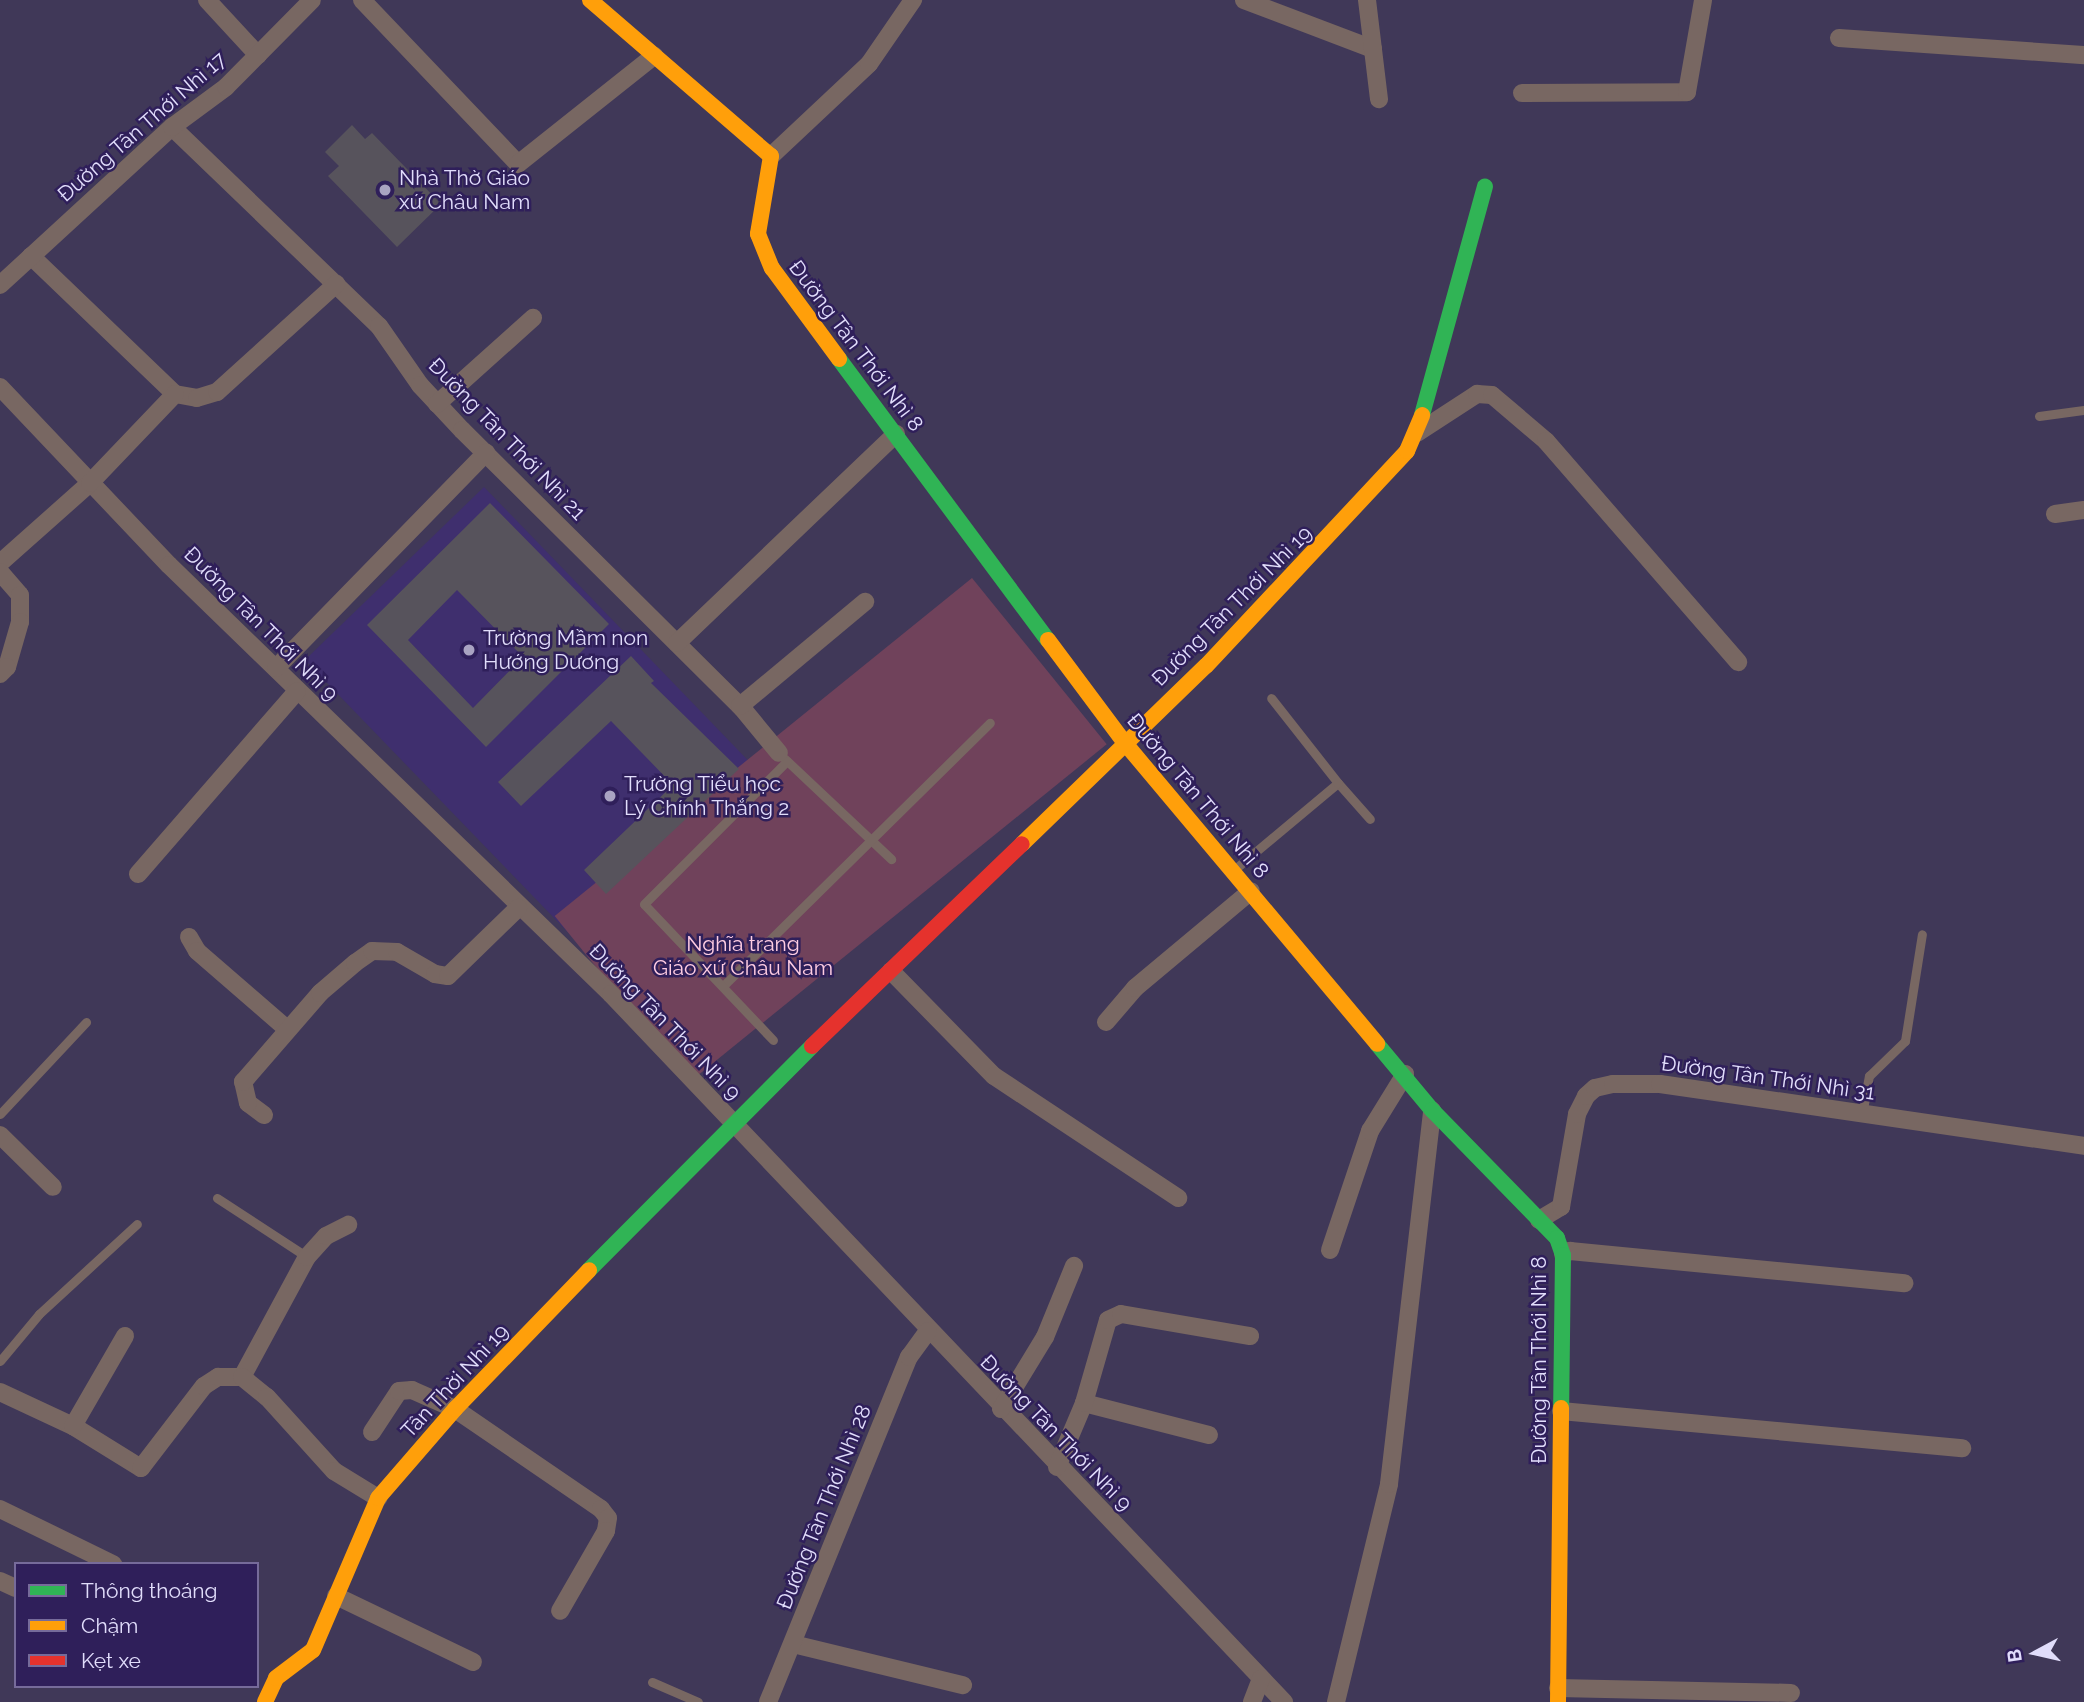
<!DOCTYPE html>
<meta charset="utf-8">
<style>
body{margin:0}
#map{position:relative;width:2084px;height:1702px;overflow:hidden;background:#403858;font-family:Raleway,sans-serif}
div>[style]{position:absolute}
.built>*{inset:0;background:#3f2f6e;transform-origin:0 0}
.green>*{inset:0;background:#70425b;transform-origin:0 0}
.building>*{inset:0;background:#57535c}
.lane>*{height:9px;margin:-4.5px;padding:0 4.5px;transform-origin:4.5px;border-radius:4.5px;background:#786762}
.street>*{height:18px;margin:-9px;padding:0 9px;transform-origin:9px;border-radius:9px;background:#786762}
.fast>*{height:16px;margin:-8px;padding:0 8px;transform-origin:8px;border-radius:8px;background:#30b455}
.slow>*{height:16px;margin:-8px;padding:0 8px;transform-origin:8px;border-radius:8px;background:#ff9f0a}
.jam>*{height:16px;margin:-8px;padding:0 8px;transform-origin:8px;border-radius:8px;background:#e5322d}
.dots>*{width:19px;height:19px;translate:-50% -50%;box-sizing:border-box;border:4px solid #2f1f5a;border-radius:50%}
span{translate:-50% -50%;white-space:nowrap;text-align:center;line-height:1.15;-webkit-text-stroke:5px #2f1f5a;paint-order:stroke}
.street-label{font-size:21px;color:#e1ddfb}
.poi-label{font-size:21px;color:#e1ddfb}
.left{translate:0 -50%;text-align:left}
.park-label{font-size:21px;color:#ffcde2}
.legend{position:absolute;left:14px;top:1562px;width:245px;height:126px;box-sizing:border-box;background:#2f1f5a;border:2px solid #766b9a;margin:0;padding:9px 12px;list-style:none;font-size:21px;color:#e1ddfb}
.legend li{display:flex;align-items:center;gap:14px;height:35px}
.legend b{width:35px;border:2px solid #766b9a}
.north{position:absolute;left:2000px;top:1618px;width:70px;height:70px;-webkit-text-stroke:5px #2f1f5a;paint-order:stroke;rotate:262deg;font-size:19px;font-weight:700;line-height:28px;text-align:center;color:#e1ddfb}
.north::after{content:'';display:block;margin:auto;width:24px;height:32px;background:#e1ddfb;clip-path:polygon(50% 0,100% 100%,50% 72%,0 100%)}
</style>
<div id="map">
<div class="built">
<i style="left:484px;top:487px;width:404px;height:249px;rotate:46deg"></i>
</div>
<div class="green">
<i style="left:972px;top:578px;width:214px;height:537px;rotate:51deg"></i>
</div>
<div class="building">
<i style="clip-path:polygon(352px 125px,365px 139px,372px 133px,441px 204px,397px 247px,328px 176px,339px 166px,325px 152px)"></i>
<i style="clip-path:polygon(evenodd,490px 503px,609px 624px,486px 747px,367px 625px,490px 503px,457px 590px,523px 657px,473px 708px,408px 640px,457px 590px)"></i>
<i style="clip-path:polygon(631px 656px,654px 681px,651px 683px,739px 769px,606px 894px,584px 870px,673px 785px,611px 721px,521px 806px,498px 782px)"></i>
</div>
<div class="lane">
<i style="left:2039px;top:416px;width:45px;rotate:-7.6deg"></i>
<i style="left:785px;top:759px;width:146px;rotate:43.3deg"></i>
<i style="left:1338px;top:783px;width:48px;rotate:48.4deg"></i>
<i style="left:1235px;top:869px;width:134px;rotate:-39.9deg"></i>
<i style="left:1338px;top:783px;width:108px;rotate:-128.2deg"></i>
<i style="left:725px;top:984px;width:372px;rotate:-44.6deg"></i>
<i style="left:773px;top:1040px;width:187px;rotate:-133.5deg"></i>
<i style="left:644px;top:904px;width:202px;rotate:-45deg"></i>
<i style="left:0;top:1114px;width:126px;rotate:-46.9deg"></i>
<i style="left:1862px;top:1115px;width:40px;rotate:-80deg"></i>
<i style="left:1869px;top:1076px;width:50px;rotate:-44.2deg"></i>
<i style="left:1905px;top:1041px;width:108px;rotate:-81deg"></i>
<i style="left:217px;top:1198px;width:108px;rotate:33.2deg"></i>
<i style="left:0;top:1361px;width:61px;rotate:-50.3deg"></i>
<i style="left:39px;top:1314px;width:133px;rotate:-42.6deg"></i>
<i style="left:652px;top:1682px;width:50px;rotate:23.5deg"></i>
</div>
<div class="street">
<i style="left:207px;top:0;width:75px;rotate:47.2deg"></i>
<i style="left:362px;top:0;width:226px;rotate:46.4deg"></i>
<i style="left:518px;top:164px;width:174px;rotate:-38.5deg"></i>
<i style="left:1244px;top:0;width:138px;rotate:20.8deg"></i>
<i style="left:1367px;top:0;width:100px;rotate:83.1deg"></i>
<i style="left:1839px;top:38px;width:246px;rotate:4deg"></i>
<i style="left:1522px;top:93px;width:165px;rotate:-0.3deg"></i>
<i style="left:1687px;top:92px;width:93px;rotate:-80.1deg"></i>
<i style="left:172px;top:127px;width:287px;rotate:43.9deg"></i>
<i style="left:379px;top:326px;width:72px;rotate:55.2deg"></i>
<i style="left:420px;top:385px;width:62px;rotate:47deg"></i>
<i style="left:462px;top:430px;width:395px;rotate:44.8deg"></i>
<i style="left:742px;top:708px;width:58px;rotate:50.6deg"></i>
<i style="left:771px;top:156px;width:134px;rotate:-43.2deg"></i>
<i style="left:869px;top:64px;width:78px;rotate:-55.5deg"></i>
<i style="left:31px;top:256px;width:199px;rotate:43.8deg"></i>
<i style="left:0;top:285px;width:234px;rotate:-42.6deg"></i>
<i style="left:172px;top:127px;width:67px;rotate:-36.5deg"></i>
<i style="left:226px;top:87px;width:122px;rotate:-45.3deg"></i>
<i style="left:0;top:387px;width:245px;rotate:46.5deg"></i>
<i style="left:169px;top:565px;width:616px;rotate:44.14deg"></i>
<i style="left:611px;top:994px;width:977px;rotate:46.45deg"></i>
<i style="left:175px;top:394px;width:22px;rotate:10deg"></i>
<i style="left:197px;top:398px;width:21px;rotate:-17deg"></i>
<i style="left:217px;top:392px;width:161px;rotate:-42.2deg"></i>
<i style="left:437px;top:404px;width:129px;rotate:-41.9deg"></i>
<i style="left:1417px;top:433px;width:72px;rotate:-33deg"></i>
<i style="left:1477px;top:394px;width:15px;rotate:4deg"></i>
<i style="left:1492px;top:395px;width:71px;rotate:40.4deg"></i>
<i style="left:1546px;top:441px;width:293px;rotate:49deg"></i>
<i style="left:2055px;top:514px;width:29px;rotate:-8deg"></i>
<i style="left:0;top:563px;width:120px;rotate:-41.6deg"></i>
<i style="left:90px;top:483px;width:123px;rotate:-46.3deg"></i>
<i style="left:0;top:572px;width:30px;rotate:49deg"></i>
<i style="left:20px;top:595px;width:27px;rotate:90deg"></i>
<i style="left:20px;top:622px;width:47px;rotate:106.1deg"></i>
<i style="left:7px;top:667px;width:10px;rotate:135deg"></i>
<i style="left:677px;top:643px;width:303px;rotate:-43.7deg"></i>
<i style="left:276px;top:668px;width:301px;rotate:-45.7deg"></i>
<i style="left:740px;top:706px;width:163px;rotate:-39.8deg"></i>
<i style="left:138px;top:874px;width:242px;rotate:-49deg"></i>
<i style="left:189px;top:937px;width:16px;rotate:60deg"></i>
<i style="left:197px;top:951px;width:119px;rotate:40.9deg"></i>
<i style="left:891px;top:971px;width:147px;rotate:45.6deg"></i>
<i style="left:994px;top:1076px;width:221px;rotate:33.5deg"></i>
<i style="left:1106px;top:1022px;width:45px;rotate:-49.5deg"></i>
<i style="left:1135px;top:988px;width:151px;rotate:-39.9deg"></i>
<i style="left:264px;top:1115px;width:20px;rotate:-143deg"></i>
<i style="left:248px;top:1103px;width:22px;rotate:-103deg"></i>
<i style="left:243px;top:1082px;width:118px;rotate:-49.1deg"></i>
<i style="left:320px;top:993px;width:46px;rotate:-40.6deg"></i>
<i style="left:355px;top:963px;width:21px;rotate:-35deg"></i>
<i style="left:372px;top:951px;width:25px;rotate:2deg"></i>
<i style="left:397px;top:952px;width:44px;rotate:30.1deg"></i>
<i style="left:435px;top:974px;width:13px;rotate:9deg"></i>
<i style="left:448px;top:976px;width:98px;rotate:-44.2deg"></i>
<i style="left:0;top:1135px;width:74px;rotate:44.5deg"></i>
<i style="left:1539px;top:1220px;width:26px;rotate:-31deg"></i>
<i style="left:1561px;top:1207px;width:94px;rotate:-80.2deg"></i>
<i style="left:1577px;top:1114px;width:20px;rotate:-63deg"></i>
<i style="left:1586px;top:1096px;width:12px;rotate:-42deg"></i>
<i style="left:1595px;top:1088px;width:18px;rotate:-13deg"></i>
<i style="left:1613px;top:1084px;width:47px"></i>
<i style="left:1660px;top:1084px;width:429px;rotate:8.3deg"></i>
<i style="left:1330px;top:1250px;width:126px;rotate:-71.4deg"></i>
<i style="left:1370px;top:1131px;width:67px;rotate:-58.4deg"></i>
<i style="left:1563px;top:1254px;width:8px;rotate:-23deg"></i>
<i style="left:1570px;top:1251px;width:336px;rotate:5.5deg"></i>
<i style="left:242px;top:1377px;width:136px;rotate:-61.6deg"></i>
<i style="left:307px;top:1257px;width:28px;rotate:-48deg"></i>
<i style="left:326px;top:1236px;width:25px;rotate:-27deg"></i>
<i style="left:0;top:1392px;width:81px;rotate:25deg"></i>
<i style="left:73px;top:1426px;width:80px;rotate:31.7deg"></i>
<i style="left:141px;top:1468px;width:103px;rotate:-52.5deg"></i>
<i style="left:204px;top:1386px;width:17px;rotate:-33deg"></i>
<i style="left:218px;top:1377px;width:24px"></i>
<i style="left:242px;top:1377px;width:32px;rotate:39deg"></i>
<i style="left:267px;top:1397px;width:100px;rotate:47.8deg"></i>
<i style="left:334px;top:1471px;width:52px;rotate:31.5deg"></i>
<i style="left:1084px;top:1403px;width:129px;rotate:14.4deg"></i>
<i style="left:1001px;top:1409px;width:84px;rotate:-58.6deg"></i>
<i style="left:1045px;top:1337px;width:77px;rotate:-67.8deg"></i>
<i style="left:1561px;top:1411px;width:403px;rotate:5.3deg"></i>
<i style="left:73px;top:1426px;width:104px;rotate:-60deg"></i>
<i style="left:372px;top:1432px;width:49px;rotate:-56.6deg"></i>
<i style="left:399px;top:1391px;width:13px;rotate:-4deg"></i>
<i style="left:412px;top:1390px;width:47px;rotate:23.8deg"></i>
<i style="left:455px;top:1409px;width:177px;rotate:34.4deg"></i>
<i style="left:601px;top:1509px;width:11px;rotate:52deg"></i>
<i style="left:608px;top:1518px;width:13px;rotate:99deg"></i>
<i style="left:606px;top:1531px;width:92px;rotate:119.9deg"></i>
<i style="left:1057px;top:1467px;width:69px;rotate:-67.1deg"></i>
<i style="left:1084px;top:1403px;width:86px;rotate:-73.9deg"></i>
<i style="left:1108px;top:1320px;width:14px;rotate:-25deg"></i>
<i style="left:1121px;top:1314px;width:131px;rotate:9.7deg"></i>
<i style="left:0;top:1509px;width:126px;rotate:26deg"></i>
<i style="left:0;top:1581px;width:17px;rotate:24deg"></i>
<i style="left:336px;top:1596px;width:152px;rotate:25.7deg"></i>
<i style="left:793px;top:1644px;width:175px;rotate:13.6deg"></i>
<i style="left:1558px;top:1688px;width:233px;rotate:1.2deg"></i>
<i style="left:768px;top:1702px;width:373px;rotate:-67.8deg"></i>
<i style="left:909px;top:1357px;width:32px;rotate:-54deg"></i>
<i style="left:1252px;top:1702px;width:25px;rotate:-69deg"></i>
<i style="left:1336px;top:1702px;width:224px;rotate:-76.3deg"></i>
<i style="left:1389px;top:1484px;width:376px;rotate:-83.4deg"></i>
</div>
<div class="fast">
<i style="left:839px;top:359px;width:350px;rotate:53.4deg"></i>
<i style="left:1422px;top:415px;width:237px;rotate:-74.6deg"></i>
<i style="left:1377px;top:1044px;width:86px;rotate:50.2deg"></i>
<i style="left:1432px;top:1110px;width:179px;rotate:45.7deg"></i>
<i style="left:1557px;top:1238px;width:18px;rotate:71deg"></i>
<i style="left:1563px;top:1255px;width:153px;rotate:90.7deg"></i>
<i style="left:589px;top:1270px;width:316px;rotate:-45.1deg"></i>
</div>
<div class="slow">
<i style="left:590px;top:0;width:239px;rotate:40.8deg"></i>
<i style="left:771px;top:156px;width:79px;rotate:99.5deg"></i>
<i style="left:758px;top:234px;width:37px;rotate:68deg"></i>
<i style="left:772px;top:268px;width:113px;rotate:53.6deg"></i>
<i style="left:1048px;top:640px;width:127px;rotate:53.3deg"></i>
<i style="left:1124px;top:742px;width:394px;rotate:50deg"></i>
<i style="left:1022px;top:844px;width:256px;rotate:-44.1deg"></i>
<i style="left:1206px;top:666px;width:294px;rotate:-46.9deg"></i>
<i style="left:1407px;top:451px;width:39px;rotate:-67deg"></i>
<i style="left:265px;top:1702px;width:26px;rotate:-65deg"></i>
<i style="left:276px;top:1678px;width:46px;rotate:-37.1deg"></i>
<i style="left:313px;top:1650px;width:165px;rotate:-66.8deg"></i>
<i style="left:378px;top:1498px;width:118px;rotate:-49.1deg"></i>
<i style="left:455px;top:1409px;width:193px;rotate:-46deg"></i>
<i style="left:1558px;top:1702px;width:294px;rotate:-89.4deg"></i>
</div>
<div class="jam">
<i style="left:812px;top:1046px;width:291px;rotate:-43.9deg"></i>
</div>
<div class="dots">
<i style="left:385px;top:190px;background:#a9a3c2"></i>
<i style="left:469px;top:650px;background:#a9a3c2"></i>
<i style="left:610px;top:796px;background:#a9a3c2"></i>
</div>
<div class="street-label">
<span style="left:142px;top:127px;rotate:-41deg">Đường Tân Thới Nhì 17</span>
<span style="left:856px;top:346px;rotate:53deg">Đường Tân Thới Nhì 8</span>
<span style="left:507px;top:439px;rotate:46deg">Đường Tân Thới Nhì 21</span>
<span style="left:1232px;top:606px;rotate:-45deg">Đường Tân Thới Nhì 19</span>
<span style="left:261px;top:624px;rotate:45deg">Đường Tân Thới Nhì 9</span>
<span style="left:1198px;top:796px;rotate:50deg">Đường Tân Thới Nhì 8</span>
<span style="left:665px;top:1022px;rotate:46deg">Đường Tân Thới Nhì 9</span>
<span style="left:1768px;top:1078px;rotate:8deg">Đường Tân Thới Nhì 31</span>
<span style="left:1539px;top:1360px;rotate:-90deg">Đường Tân Thới Nhì 8</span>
<span style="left:455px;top:1381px;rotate:-47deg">Tân Thời Nhì 19</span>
<span style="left:1056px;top:1433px;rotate:46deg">Đường Tân Thới Nhì 9</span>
<span style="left:824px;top:1507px;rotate:-68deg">Đường Tân Thới Nhì 28</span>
</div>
<div class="poi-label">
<span class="left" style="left:399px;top:190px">Nhà Thờ Giáo<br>xứ Châu Nam</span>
<span class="left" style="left:483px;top:650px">Trường Mầm non<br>Hướng Dương</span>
<span class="left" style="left:624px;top:796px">Trường Tiểu học<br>Lý Chính Thắng 2</span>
</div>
<div class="park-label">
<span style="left:743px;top:956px">Nghĩa trang<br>Giáo xứ Châu Nam</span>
</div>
<ul class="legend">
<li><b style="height:9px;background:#30b455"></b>Thông thoáng</li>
<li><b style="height:9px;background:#ff9f0a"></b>Chậm</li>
<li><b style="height:9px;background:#e5322d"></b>Kẹt xe</li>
</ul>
<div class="north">B</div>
</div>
